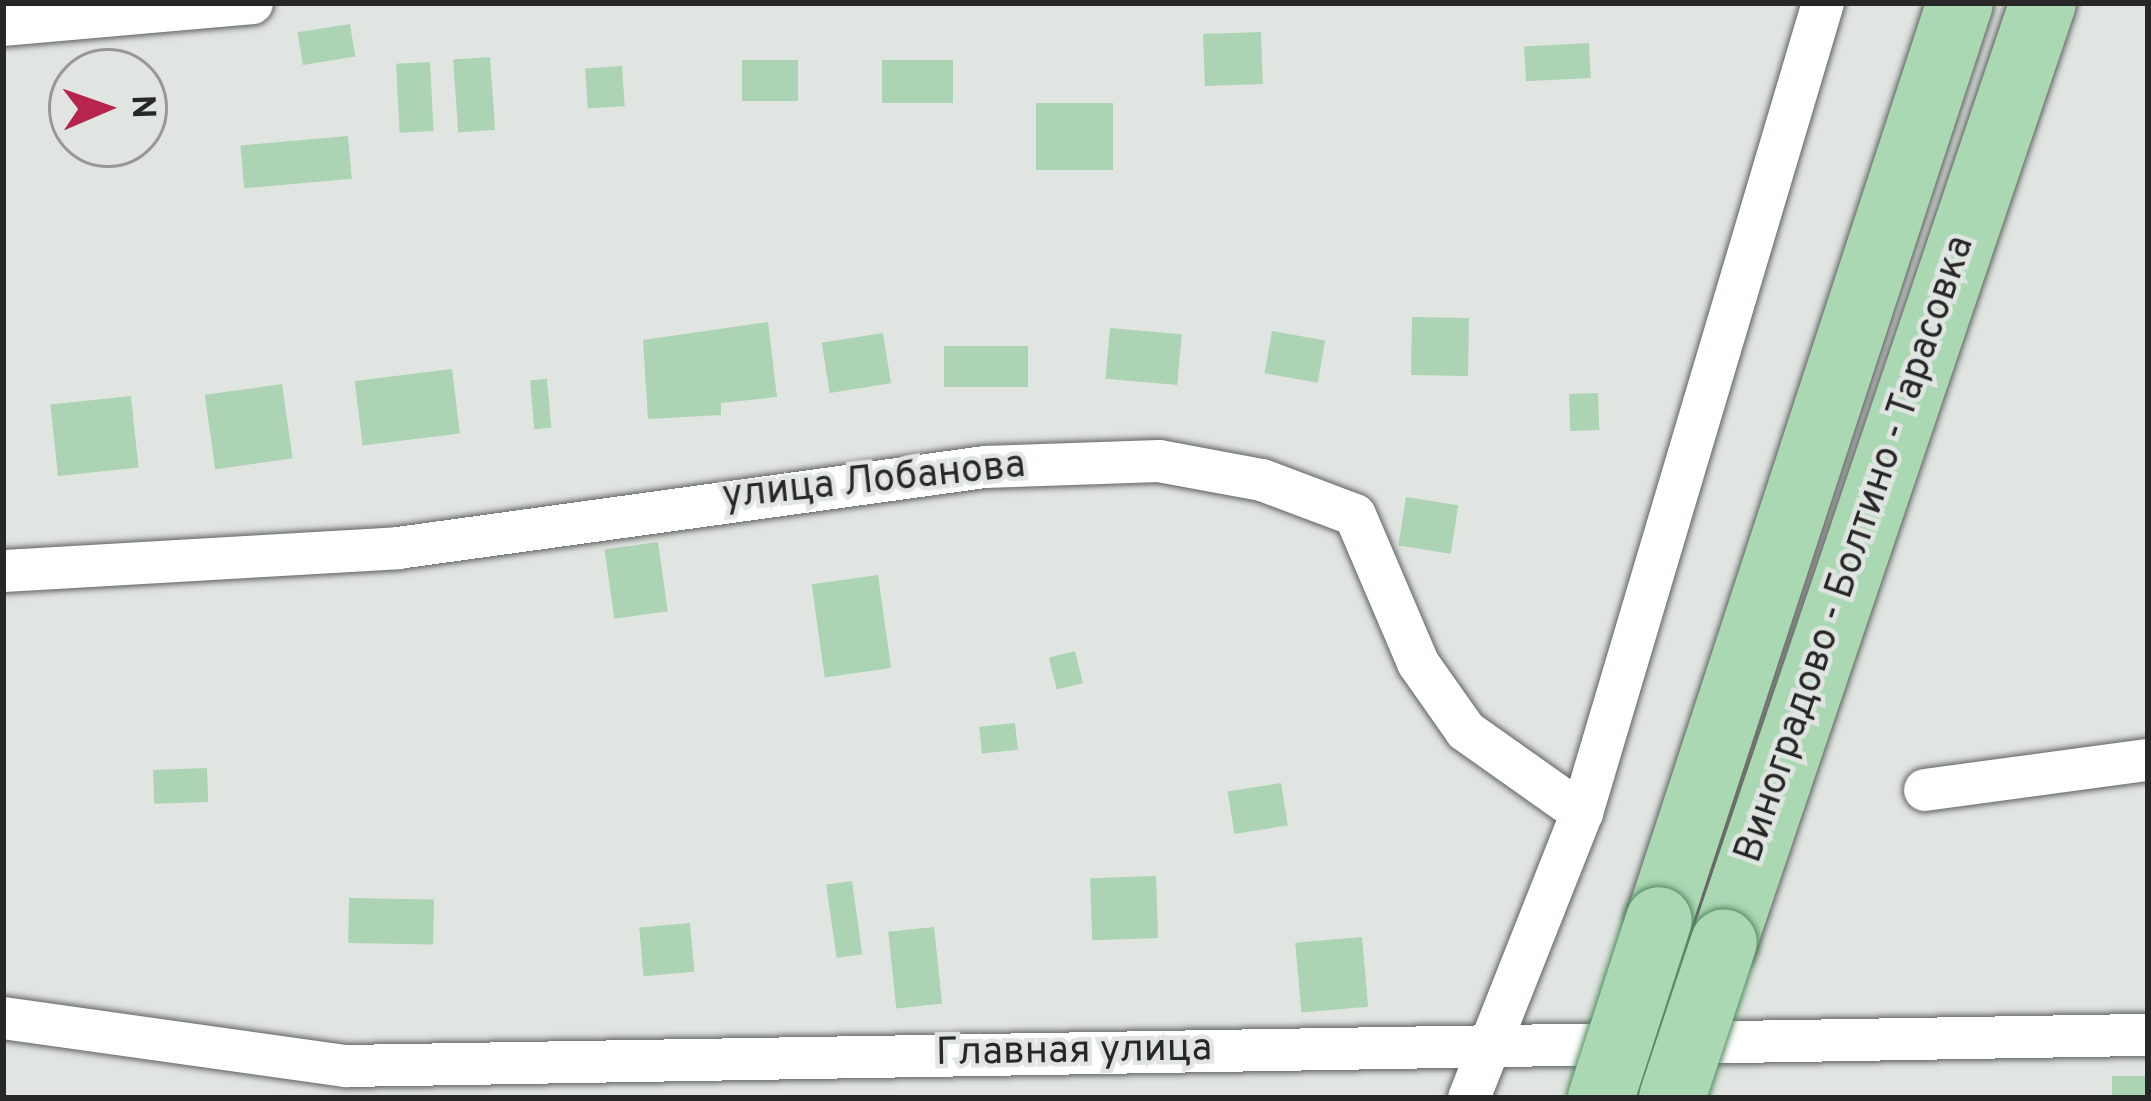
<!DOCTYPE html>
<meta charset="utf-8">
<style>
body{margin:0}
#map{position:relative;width:2151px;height:1101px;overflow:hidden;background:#e1e5e2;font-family:Overpass,sans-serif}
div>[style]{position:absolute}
.building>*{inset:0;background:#acd3b3;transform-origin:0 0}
.roads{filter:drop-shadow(0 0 3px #5f625f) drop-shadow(0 0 3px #5f625f)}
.minor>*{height:42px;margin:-21px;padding:0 21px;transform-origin:21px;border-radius:21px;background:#fff}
.primary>*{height:66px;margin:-33px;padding:0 33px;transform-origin:33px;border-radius:33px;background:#a9d8b3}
.bridges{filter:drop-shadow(0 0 3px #558960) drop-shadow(0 0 3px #558960)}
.primary-bridge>*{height:66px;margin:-33px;padding:0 33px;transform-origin:33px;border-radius:33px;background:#a9d8b3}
span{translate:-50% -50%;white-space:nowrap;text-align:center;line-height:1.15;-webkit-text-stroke:9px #e1e5e2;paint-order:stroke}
.street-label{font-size:39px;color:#262726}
.frame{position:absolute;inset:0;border:6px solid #262726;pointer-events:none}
.north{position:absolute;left:48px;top:48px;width:120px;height:120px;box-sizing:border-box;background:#e1e5e2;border:3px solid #969997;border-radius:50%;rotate:88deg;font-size:33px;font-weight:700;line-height:48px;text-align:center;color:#262726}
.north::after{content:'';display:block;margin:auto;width:42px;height:54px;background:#b6254c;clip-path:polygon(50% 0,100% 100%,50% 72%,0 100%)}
</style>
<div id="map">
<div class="building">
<i style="left:350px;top:24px;width:33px;height:53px;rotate:81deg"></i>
<i style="left:1261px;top:32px;width:52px;height:58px;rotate:88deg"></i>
<i style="left:1589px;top:43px;width:35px;height:65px;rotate:87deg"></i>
<i style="left:490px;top:57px;width:73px;height:37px;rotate:86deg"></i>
<i style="left:742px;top:60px;width:56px;height:41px"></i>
<i style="left:882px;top:60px;width:71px;height:43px"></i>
<i style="left:430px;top:62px;width:69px;height:34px;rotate:87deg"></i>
<i style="left:622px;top:66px;width:40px;height:37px;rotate:86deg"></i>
<i style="left:1113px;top:103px;width:67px;height:77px;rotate:90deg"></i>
<i style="left:348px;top:136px;width:43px;height:108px;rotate:85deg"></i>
<i style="left:1412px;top:317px;width:57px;height:58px;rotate:1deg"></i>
<i style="clip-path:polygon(768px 322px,777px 397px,721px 403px,721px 415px,648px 419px,643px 340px)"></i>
<i style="left:1110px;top:328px;width:72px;height:51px;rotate:5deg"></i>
<i style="left:1272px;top:331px;width:54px;height:43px;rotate:10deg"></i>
<i style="left:883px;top:333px;width:51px;height:62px;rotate:81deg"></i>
<i style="left:1028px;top:346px;width:41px;height:84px;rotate:90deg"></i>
<i style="left:452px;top:369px;width:65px;height:98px;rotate:83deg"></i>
<i style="left:547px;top:379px;width:49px;height:17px;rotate:85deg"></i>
<i style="left:282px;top:384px;width:75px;height:78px;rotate:82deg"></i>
<i style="left:1598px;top:393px;width:37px;height:29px;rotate:88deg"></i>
<i style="left:131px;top:396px;width:72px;height:81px;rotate:84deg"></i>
<i style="left:1406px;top:497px;width:53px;height:49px;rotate:9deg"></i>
<i style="left:658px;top:542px;width:70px;height:54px;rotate:82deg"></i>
<i style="left:878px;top:575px;width:94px;height:67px;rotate:82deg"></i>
<i style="left:1075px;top:651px;width:33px;height:27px;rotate:76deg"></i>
<i style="left:1015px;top:723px;width:27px;height:36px;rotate:84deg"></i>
<i style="left:207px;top:768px;width:34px;height:54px;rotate:88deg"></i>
<i style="left:1281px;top:783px;width:43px;height:54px;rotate:81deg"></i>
<i style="left:1156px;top:876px;width:62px;height:66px;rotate:88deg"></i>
<i style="left:852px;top:881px;width:74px;height:26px;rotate:82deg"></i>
<i style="left:349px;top:898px;width:85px;height:45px;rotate:1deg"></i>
<i style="left:690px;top:923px;width:49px;height:51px;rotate:85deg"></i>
<i style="left:934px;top:927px;width:77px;height:46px;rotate:84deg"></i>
<i style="left:1362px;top:937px;width:70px;height:67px;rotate:85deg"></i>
<i style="left:2112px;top:1076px;width:36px;height:22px"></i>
</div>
<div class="roads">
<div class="minor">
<i style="left:3px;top:25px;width:250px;rotate:-5deg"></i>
<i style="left:3px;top:571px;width:396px;rotate:-3.3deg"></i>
<i style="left:398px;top:548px;width:593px;rotate:-7.86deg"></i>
<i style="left:985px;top:467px;width:174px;rotate:-2deg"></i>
<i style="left:1159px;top:461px;width:105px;rotate:10.5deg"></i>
<i style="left:1262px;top:480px;width:99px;rotate:20.6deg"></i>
<i style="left:1355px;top:515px;width:161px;rotate:66.9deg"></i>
<i style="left:1418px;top:663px;width:83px;rotate:54.8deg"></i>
<i style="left:1466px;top:731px;width:142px;rotate:35.3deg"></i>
<i style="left:1925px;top:790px;width:225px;rotate:-7.7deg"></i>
<i style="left:3px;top:1018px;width:346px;rotate:8deg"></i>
<i style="left:346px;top:1066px;width:1802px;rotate:-0.99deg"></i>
<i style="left:1469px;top:1098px;width:307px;rotate:-68.4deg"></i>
<i style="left:1582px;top:813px;width:845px;rotate:-73.43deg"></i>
</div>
<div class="primary">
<i style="left:1659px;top:920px;width:965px;rotate:-71.83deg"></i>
<i style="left:1724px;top:942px;width:992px;rotate:-71.24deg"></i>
</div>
</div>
<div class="bridges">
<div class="primary-bridge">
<i style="left:1601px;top:1098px;width:187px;rotate:-72deg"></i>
<i style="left:1672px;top:1098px;width:164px;rotate:-71.6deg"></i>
</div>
</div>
<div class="street-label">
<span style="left:874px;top:483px;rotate:-6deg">улица Лобанова</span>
<span style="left:1857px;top:550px;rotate:-71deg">Виноградово - Болтино - Тарасовка</span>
<span style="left:1074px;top:1053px;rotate:-1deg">Главная улица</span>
</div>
<div class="frame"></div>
<div class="north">N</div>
</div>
